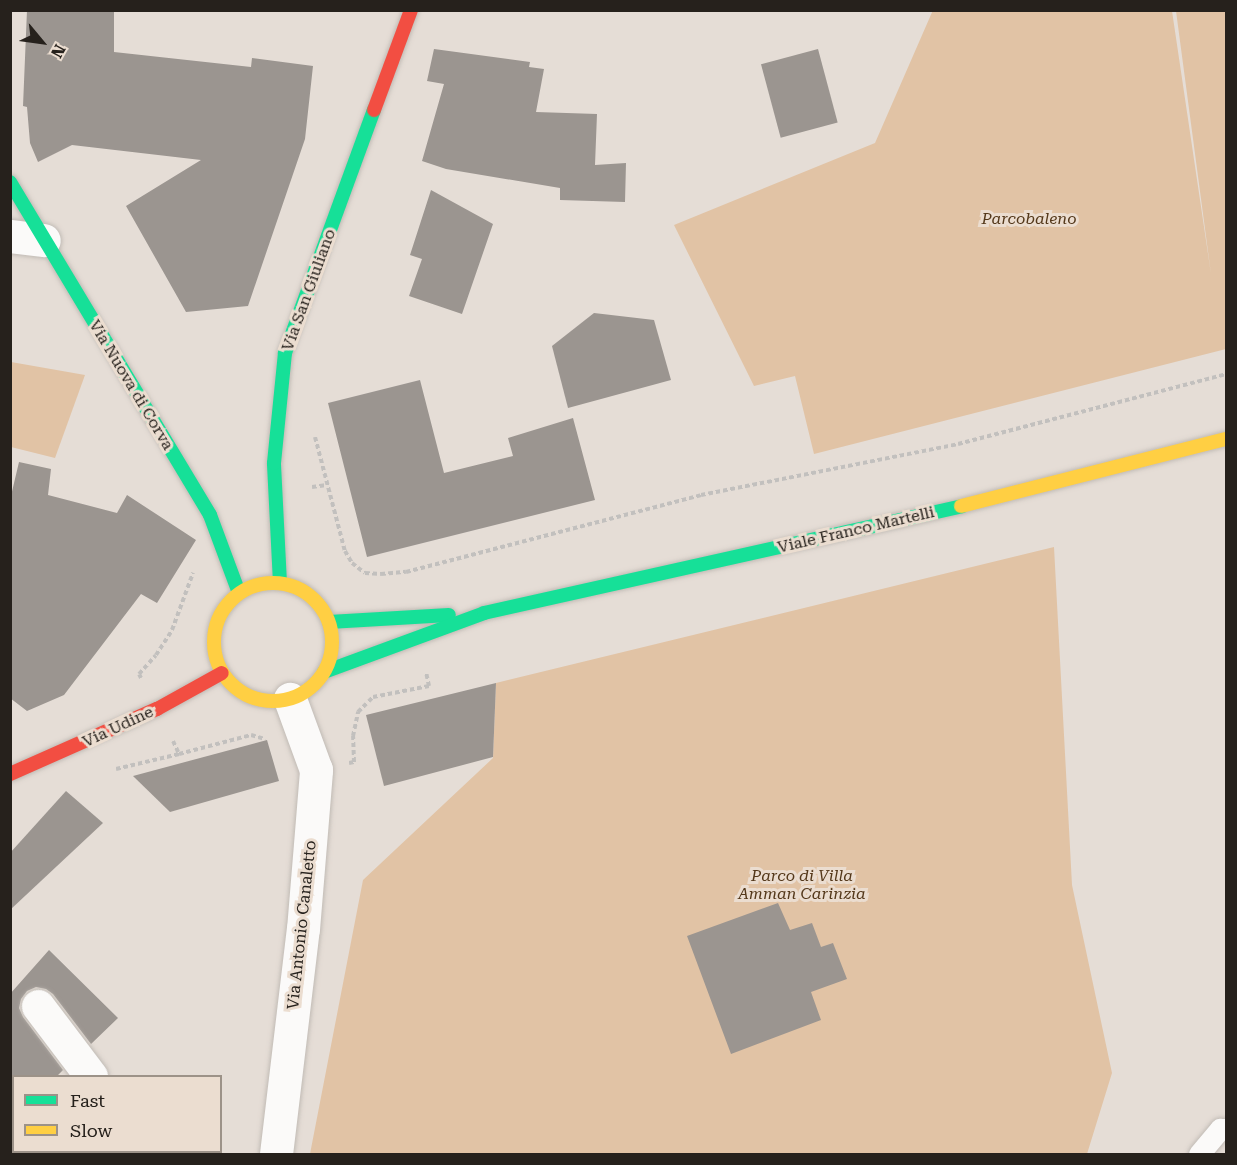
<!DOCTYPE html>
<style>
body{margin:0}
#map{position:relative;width:1237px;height:1165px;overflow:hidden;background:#e5ddd6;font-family:"Roboto Serif",serif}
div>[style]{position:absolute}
.green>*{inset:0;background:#e1c3a5}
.building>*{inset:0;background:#9b9590;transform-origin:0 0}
.path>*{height:4px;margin-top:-2px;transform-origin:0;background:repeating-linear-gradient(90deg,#c2c0be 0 4.5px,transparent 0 7.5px)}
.roads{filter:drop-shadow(0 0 2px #c1bbb5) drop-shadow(0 0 2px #c1bbb5)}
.lane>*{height:21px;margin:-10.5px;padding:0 10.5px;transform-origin:10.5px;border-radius:10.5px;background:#fbfaf9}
.street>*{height:33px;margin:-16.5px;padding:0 16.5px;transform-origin:16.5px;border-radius:16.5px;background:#fbfaf9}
.fast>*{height:14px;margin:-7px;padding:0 7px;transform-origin:7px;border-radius:7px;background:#16e098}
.slow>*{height:14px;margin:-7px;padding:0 7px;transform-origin:7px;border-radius:7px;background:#ffcf43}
.slow>.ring{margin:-7px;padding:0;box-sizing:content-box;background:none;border:14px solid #ffcf43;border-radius:50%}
.jam>*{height:14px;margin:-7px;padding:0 7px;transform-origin:7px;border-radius:7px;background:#f24e42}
span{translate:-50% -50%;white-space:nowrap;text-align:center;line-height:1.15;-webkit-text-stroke:6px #ebddd0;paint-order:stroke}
.park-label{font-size:16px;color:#54381a;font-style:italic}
.street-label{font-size:16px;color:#26211c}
.frame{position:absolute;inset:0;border:12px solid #26211c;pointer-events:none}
.legend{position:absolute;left:12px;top:1075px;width:210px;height:78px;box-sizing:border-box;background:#ebddd0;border:2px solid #9c9288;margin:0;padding:8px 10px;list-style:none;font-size:18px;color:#26211c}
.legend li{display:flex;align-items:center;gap:12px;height:30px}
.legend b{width:30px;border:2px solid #9c9288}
.north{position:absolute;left:12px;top:12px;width:60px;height:60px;-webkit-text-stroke:4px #ebddd0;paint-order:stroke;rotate:119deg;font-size:16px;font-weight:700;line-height:24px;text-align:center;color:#26211c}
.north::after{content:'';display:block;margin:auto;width:21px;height:27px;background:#26211c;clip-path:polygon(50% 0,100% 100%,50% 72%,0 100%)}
</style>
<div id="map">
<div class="green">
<i style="clip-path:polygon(933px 10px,1172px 11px,1211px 274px,1176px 11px,1226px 11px,1226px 349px,814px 454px,795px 376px,754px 386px,674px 225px,875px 143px)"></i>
<i style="clip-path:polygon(11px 362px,85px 375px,55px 458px,11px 447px)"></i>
<i style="clip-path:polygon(1054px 547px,1072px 885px,1112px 1073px,1087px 1154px,310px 1154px,363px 880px,493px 758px,496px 683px)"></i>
</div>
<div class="building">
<i style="clip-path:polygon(27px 10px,114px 10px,114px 52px,251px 67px,252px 58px,313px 66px,305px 139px,248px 306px,186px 312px,126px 206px,201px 160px,72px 145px,38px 162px,30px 143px,27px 107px,23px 106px)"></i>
<i style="clip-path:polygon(434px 49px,530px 62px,529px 67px,544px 69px,536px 112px,597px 114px,595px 165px,626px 163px,625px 202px,560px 200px,560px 188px,446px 169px,422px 161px,444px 84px,427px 81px)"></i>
<i style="left:818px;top:49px;width:76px;height:59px;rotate:75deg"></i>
<i style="clip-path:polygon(431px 190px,493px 224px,462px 314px,409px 296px,422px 259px,410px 255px)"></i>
<i style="clip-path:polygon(594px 313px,654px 320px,671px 380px,568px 408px,552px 346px)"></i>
<i style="clip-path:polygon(420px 380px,444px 473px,513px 456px,508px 438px,573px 418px,595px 500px,367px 557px,328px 403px)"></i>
<i style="clip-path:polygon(19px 462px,51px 469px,48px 495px,117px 513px,127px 495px,196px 540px,157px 603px,141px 594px,64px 695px,27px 711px,10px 698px,10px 500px)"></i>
<i style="clip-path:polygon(496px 683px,493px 757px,384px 786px,366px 715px)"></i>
<i style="clip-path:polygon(267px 740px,279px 781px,170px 812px,133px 776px)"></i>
<i style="clip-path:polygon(66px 791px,103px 823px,10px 910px,10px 853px)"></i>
<i style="clip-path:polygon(778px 903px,790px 930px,812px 923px,821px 947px,833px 943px,847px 979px,811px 992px,821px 1020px,731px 1054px,687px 936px)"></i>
<i style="clip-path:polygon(49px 950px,118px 1018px,91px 1044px,53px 994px,46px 989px,36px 987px,27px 991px,21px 999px,19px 1008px,23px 1017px,63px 1070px,56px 1077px,10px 1077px,10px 994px)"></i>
</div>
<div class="path">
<i style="left:315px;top:437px;width:118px;rotate:75.3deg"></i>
<i style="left:345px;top:551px;width:14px;rotate:60deg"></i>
<i style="left:352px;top:563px;width:16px;rotate:38deg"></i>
<i style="left:365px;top:573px;width:16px;rotate:4deg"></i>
<i style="left:381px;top:574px;width:25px;rotate:-5deg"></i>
<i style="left:406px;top:572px;width:305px;rotate:-14.6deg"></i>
<i style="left:701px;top:495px;width:262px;rotate:-11.2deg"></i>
<i style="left:958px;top:444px;width:277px;rotate:-14.6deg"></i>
<i style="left:312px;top:487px;width:15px;rotate:-8deg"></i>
<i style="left:141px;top:678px;width:4px;rotate:-117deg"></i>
<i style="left:139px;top:674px;width:25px;rotate:-48deg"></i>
<i style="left:156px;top:655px;width:30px;rotate:-57deg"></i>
<i style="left:172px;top:630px;width:61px;rotate:-69.8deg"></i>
<i style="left:173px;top:741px;width:14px;rotate:65deg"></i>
<i style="left:179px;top:754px;width:74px;rotate:-14.8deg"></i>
<i style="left:251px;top:735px;width:15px;rotate:16deg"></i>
<i style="left:349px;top:763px;width:5px;rotate:-11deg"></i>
<i style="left:354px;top:762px;width:26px;rotate:-92deg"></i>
<i style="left:353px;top:736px;width:25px;rotate:-78deg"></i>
<i style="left:358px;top:712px;width:21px;rotate:-45deg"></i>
<i style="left:373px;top:697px;width:57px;rotate:-11.1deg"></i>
<i style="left:429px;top:686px;width:14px;rotate:-102deg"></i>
<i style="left:116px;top:769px;width:65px;rotate:-13.4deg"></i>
</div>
<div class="roads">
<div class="lane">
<i style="left:1199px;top:1154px;width:33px;rotate:-50deg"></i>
<i style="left:1220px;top:1129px;width:6px"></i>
</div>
<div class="street">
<i style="left:10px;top:236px;width:34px;rotate:7deg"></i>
<i style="left:38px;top:1006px;width:88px;rotate:52.9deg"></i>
<i style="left:146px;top:1152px;width:3px;rotate:45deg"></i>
<i style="left:276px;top:1154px;width:227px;rotate:-83.2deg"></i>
<i style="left:303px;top:929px;width:160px;rotate:-85.3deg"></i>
<i style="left:316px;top:770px;width:76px;rotate:-110.1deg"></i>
</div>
<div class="fast">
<i style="left:10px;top:182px;width:388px;rotate:59deg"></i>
<i style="left:210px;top:515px;width:83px;rotate:69.6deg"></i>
<i style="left:280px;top:583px;width:120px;rotate:-92.9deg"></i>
<i style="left:274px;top:463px;width:111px;rotate:-84.3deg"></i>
<i style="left:285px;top:353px;width:259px;rotate:-69.9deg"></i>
<i style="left:329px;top:622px;width:120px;rotate:-3.3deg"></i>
<i style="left:324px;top:672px;width:171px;rotate:-20.2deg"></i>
<i style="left:484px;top:613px;width:489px;rotate:-12.6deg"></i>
</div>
<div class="slow">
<i style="left:961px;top:506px;width:273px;rotate:-14.2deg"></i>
<i class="ring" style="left:214px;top:583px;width:104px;height:104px"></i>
</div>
<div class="jam">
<i style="left:374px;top:110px;width:107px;rotate:-69.7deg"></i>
<i style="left:10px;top:774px;width:161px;rotate:-23.9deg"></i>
<i style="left:157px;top:709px;width:74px;rotate:-29deg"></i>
</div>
</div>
<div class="park-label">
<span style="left:1029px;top:219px">Parcobaleno</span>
<span style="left:802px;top:885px">Parco di Villa<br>Amman Carinzia</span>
</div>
<div class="street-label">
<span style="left:309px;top:290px;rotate:-70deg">Via San Giuliano</span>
<span style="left:131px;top:385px;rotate:59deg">Via Nuova di Corva</span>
<span style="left:856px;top:530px;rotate:-13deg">Viale Franco Martelli</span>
<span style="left:118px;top:727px;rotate:-25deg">Via Udine</span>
<span style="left:302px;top:925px;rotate:-84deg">Via Antonio Canaletto</span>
</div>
<div class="frame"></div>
<ul class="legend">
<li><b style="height:8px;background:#16e098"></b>Fast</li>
<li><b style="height:8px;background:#ffcf43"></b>Slow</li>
</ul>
<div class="north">N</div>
</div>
